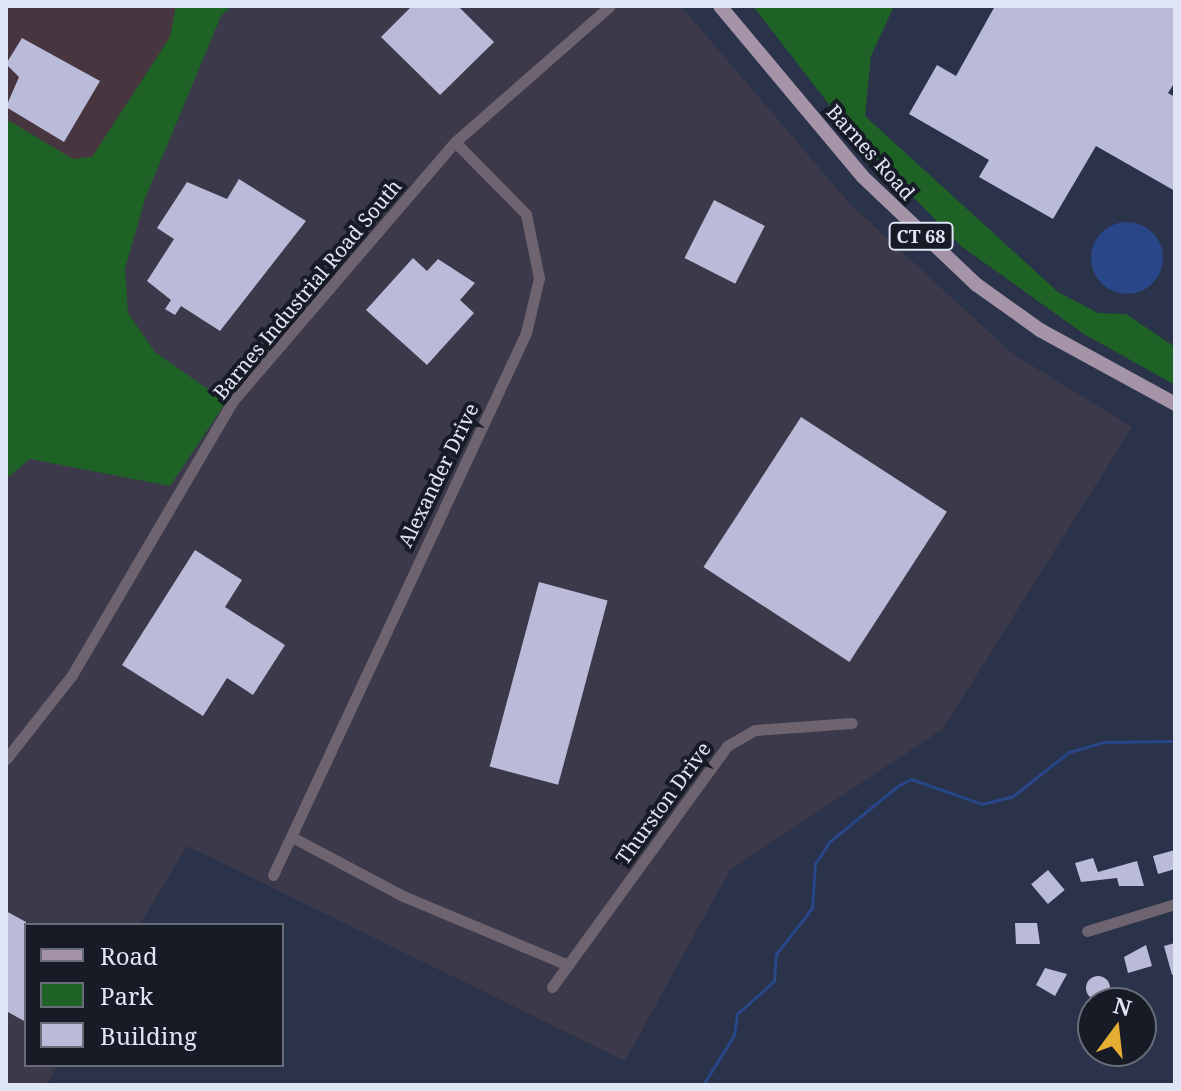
<!DOCTYPE html>
<style>
body{margin:0}
#map{position:relative;width:1181px;height:1091px;overflow:hidden;background:#2a334a;font-family:"Noto Serif",serif}
div>[style]{position:absolute}
.commercial>*{inset:0;background:#473540}
.industrial>*{inset:0;background:#3b394a}
.green>*{inset:0;background:#1e6226}
.water>*{inset:0;background:#284688}
.round{border-radius:50%}
.stream>*{height:3px;margin:-1.5px;padding:0 1.5px;transform-origin:1.5px;border-radius:1.5px;background:#284688}
.building>*{inset:0;background:#babad9;transform-origin:0 0}
.minor>*{height:11px;margin:-5.5px;padding:0 5.5px;transform-origin:5.5px;border-radius:5.5px;background:#6d646f}
.major>*{height:14px;margin:-7px;padding:0 7px;transform-origin:7px;border-radius:7px;background:#a593a8}
span{translate:-50% -50%;white-space:nowrap;text-align:center;line-height:1.15;-webkit-text-stroke:8px #171b26;paint-order:stroke}
.shield-label span{padding:2px 6px;background:#171b26;border:2px solid;border-radius:6px;-webkit-text-stroke-width:0}
.shield-label{font-size:18px;color:#dfe5f4;font-weight:700}
.street-label{font-size:20px;color:#dfe5f4}
.frame{position:absolute;inset:0;border:8px solid #dfe5f4;pointer-events:none}
.legend{position:absolute;left:24px;top:923px;width:260px;height:144px;box-sizing:border-box;background:#171b26;border:2px solid #676c78;margin:0;padding:10px 14px;list-style:none;font-size:24px;color:#dfe5f4}
.legend li{display:flex;align-items:center;gap:16px;height:40px}
.legend b{width:40px;border:2px solid #676c78}
.north{position:absolute;left:1077px;top:987px;width:80px;height:80px;box-sizing:border-box;background:#171b26;border:2px solid #676c78;border-radius:50%;rotate:15deg;font-size:22px;font-weight:700;line-height:32px;text-align:center;color:#dfe5f4}
.north::after{content:'';display:block;margin:auto;width:28px;height:36px;background:#e4ae35;clip-path:polygon(50% 0,100% 100%,50% 72%,0 100%)}
</style>
<div id="map">
<div class="commercial">
<i style="clip-path:polygon(6px 6px,211px 6px,114px 198px,6px 136px)"></i>
</div>
<div class="industrial">
<i style="clip-path:polygon(211px 6px,681px 6px,850px 204px,1013px 354px,1132px 427px,943px 729px,730px 870px,625px 1061px,187px 846px,140px 925px,26px 925px,26px 1065px,58px 1065px,46px 1085px,6px 1085px,6px 414px)"></i>
</div>
<div class="green">
<i style="clip-path:polygon(176px 6px,232px 6px,221px 16px,146px 196px,125px 269px,128px 313px,155px 352px,226px 402px,170px 486px,30px 459px,6px 479px,6px 119px,73px 159px,92px 157px,170px 37px)"></i>
<i style="clip-path:polygon(753px 6px,894px 6px,871px 56px,865px 116px,1058px 292px,1098px 313px,1126px 314px,1175px 347px,1175px 385px,1084px 334px,961px 246px,851px 133px)"></i>
</div>
<div class="water">
<i class="round" style="left:1091px;top:222px;width:72px;height:72px"></i>
</div>
<div class="stream">
<i style="left:703px;top:1085px;width:59px;rotate:-58.2deg"></i>
<i style="left:734px;top:1035px;width:21px;rotate:-82deg"></i>
<i style="left:737px;top:1014px;width:50px;rotate:-41.7deg"></i>
<i style="left:774px;top:981px;width:27px;rotate:-86deg"></i>
<i style="left:776px;top:954px;width:58px;rotate:-52deg"></i>
<i style="left:812px;top:908px;width:44px;rotate:-86.1deg"></i>
<i style="left:815px;top:864px;width:27px;rotate:-57deg"></i>
<i style="left:830px;top:841px;width:87px;rotate:-39deg"></i>
<i style="left:898px;top:786px;width:15px;rotate:-28deg"></i>
<i style="left:911px;top:779px;width:75px;rotate:19.4deg"></i>
<i style="left:982px;top:804px;width:32px;rotate:-14deg"></i>
<i style="left:1013px;top:796px;width:71px;rotate:-38.2deg"></i>
<i style="left:1069px;top:752px;width:36px;rotate:-16deg"></i>
<i style="left:1104px;top:742px;width:71px;rotate:-0.8deg"></i>
</div>
<div class="building">
<i style="clip-path:polygon(412px 6px,458px 6px,494px 42px,440px 95px,381px 37px)"></i>
<i style="clip-path:polygon(995px 6px,1175px 6px,1175px 82px,1168px 93px,1175px 97px,1175px 191px,1096px 146px,1053px 219px,979px 177px,989px 160px,909px 114px,937px 65px,956px 76px)"></i>
<i style="clip-path:polygon(22px 38px,100px 81px,64px 142px,6px 107px,19px 77px,6px 64px)"></i>
<i style="clip-path:polygon(239px 179px,306px 221px,220px 331px,181px 306px,175px 315px,165px 309px,171px 300px,147px 281px,174px 239px,157px 228px,187px 182px,227px 199px)"></i>
<i style="left:714px;top:200px;width:57px;height:65px;rotate:27deg"></i>
<i style="clip-path:polygon(413px 258px,427px 271px,438px 259px,475px 283px,460px 300px,474px 313px,427px 365px,366px 310px)"></i>
<i style="left:801px;top:417px;width:174px;height:179px;rotate:33deg"></i>
<i style="clip-path:polygon(195px 550px,242px 580px,225px 607px,285px 645px,253px 695px,227px 678px,203px 716px,122px 665px)"></i>
<i style="left:539px;top:582px;width:71px;height:191px;rotate:15deg"></i>
<i style="clip-path:polygon(1175px 850px,1175px 869px,1158px 874px,1153px 856px)"></i>
<i style="clip-path:polygon(1093px 858px,1098px 872px,1137px 861px,1144px 886px,1119px 886px,1117px 878px,1081px 882px,1075px 863px)"></i>
<i style="left:1048px;top:870px;width:26px;height:22px;rotate:50deg"></i>
<i style="clip-path:polygon(6px 911px,26px 922px,26px 1022px,6px 1011px)"></i>
<i style="clip-path:polygon(1015px 923px,1037px 923px,1040px 944px,1016px 944px)"></i>
<i style="clip-path:polygon(1175px 943px,1175px 974px,1172px 975px,1164px 946px)"></i>
<i style="clip-path:polygon(1146px 945px,1152px 966px,1128px 973px,1124px 957px)"></i>
<i style="clip-path:polygon(1045px 968px,1067px 974px,1055px 996px,1036px 985px)"></i>
<i class="round" style="left:1086px;top:976px;width:24px;height:24px"></i>
</div>
<div class="minor">
<i style="left:6px;top:759px;width:107px;rotate:-51.8deg"></i>
<i style="left:72px;top:675px;width:316px;rotate:-59.6deg"></i>
<i style="left:232px;top:402px;width:343px;rotate:-49.4deg"></i>
<i style="left:455px;top:142px;width:206px;rotate:-41.3deg"></i>
<i style="left:292px;top:837px;width:126px;rotate:28deg"></i>
<i style="left:403px;top:896px;width:179px;rotate:22.7deg"></i>
<i style="left:273px;top:875px;width:598px;rotate:-64.98deg"></i>
<i style="left:526px;top:333px;width:57px;rotate:-76.7deg"></i>
<i style="left:539px;top:278px;width:65px;rotate:-101.5deg"></i>
<i style="left:526px;top:214px;width:101px;rotate:-134.6deg"></i>
<i style="left:1087px;top:931px;width:92px;rotate:-17.1deg"></i>
<i style="left:552px;top:987px;width:298px;rotate:-54deg"></i>
<i style="left:727px;top:746px;width:32px;rotate:-30deg"></i>
<i style="left:755px;top:730px;width:97px;rotate:-4.1deg"></i>
</div>
<div class="major">
<i style="left:720px;top:6px;width:223px;rotate:50.1deg"></i>
<i style="left:863px;top:177px;width:157px;rotate:43.5deg"></i>
<i style="left:977px;top:285px;width:77px;rotate:35.5deg"></i>
<i style="left:1040px;top:330px;width:154px;rotate:28.7deg"></i>
</div>
<div class="shield-label">
<span style="left:921px;top:236px">CT 68</span>
</div>
<div class="street-label">
<span style="left:871px;top:152px;rotate:48deg">Barnes Road</span>
<span style="left:307px;top:289px;rotate:-50deg">Barnes Industrial Road South</span>
<span style="left:438px;top:475px;rotate:-64deg">Alexander Drive</span>
<span style="left:663px;top:803px;rotate:-54deg">Thurston Drive</span>
</div>
<div class="frame"></div>
<ul class="legend">
<li><b style="height:10px;background:#a593a8"></b>Road</li>
<li><b style="height:22px;background:#1e6226"></b>Park</li>
<li><b style="height:22px;background:#babad9"></b>Building</li>
</ul>
<div class="north">N</div>
</div>
